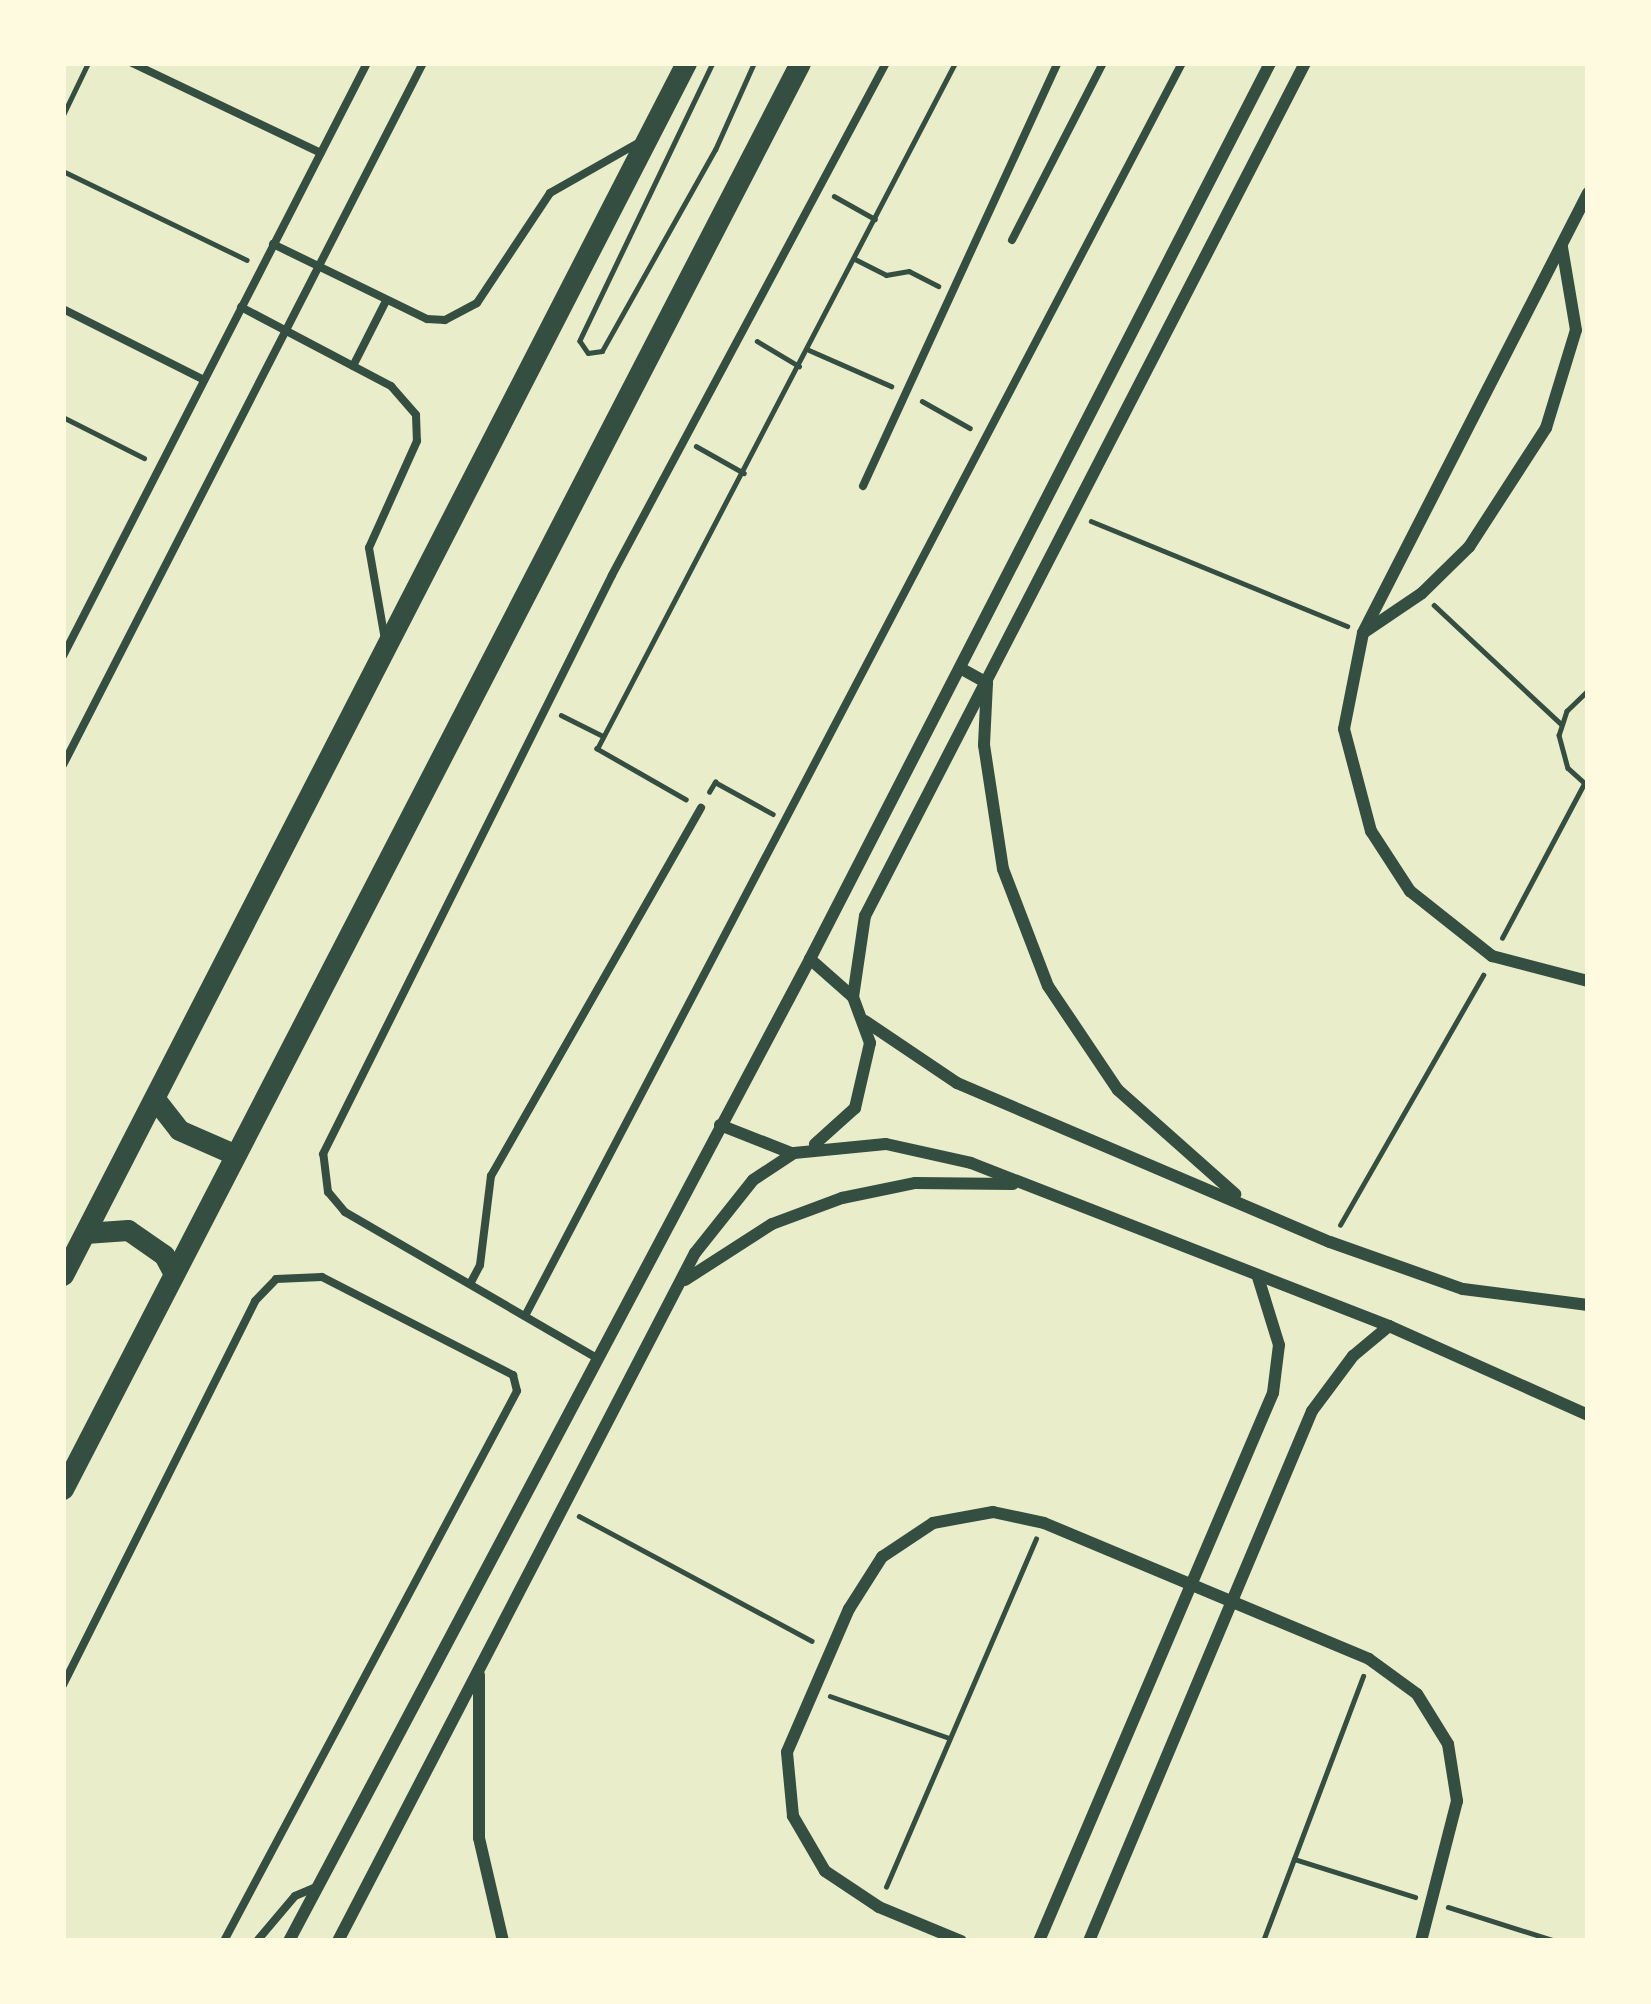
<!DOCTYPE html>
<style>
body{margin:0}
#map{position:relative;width:1651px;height:2004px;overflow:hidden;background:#e9edc9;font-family:"Public Sans",sans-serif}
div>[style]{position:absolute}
.path>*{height:4.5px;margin:-2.25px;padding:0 2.25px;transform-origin:2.25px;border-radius:2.25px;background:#344e41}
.service>*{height:8px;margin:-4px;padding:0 4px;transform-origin:4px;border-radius:4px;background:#344e41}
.minor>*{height:12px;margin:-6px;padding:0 6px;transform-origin:6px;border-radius:6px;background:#344e41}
.primary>*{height:21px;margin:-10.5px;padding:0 10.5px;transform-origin:10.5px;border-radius:10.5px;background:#344e41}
span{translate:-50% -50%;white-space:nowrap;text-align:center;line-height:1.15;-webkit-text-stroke:12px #fefae0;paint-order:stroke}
.frame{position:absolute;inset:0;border:66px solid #fefae0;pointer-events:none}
</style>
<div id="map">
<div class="path">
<i style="left:713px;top:63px;width:308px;rotate:115.6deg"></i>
<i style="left:580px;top:341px;width:14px;rotate:56deg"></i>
<i style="left:588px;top:353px;width:14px;rotate:-8deg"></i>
<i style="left:602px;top:351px;width:231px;rotate:-60.7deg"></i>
<i style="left:715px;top:150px;width:95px;rotate:-65.9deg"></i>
<i style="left:63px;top:115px;width:58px;rotate:-64.3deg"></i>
<i style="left:63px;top:171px;width:204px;rotate:25.8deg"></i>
<i style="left:834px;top:196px;width:47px;rotate:29.3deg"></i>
<i style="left:855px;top:259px;width:35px;rotate:27deg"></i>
<i style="left:886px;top:275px;width:23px;rotate:-10deg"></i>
<i style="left:909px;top:271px;width:33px;rotate:27deg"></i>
<i style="left:757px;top:341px;width:49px;rotate:30.8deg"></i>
<i style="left:809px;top:350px;width:90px;rotate:23.7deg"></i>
<i style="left:922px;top:401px;width:55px;rotate:29.4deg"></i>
<i style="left:63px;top:417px;width:91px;rotate:26.8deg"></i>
<i style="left:696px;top:446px;width:55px;rotate:29.4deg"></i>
<i style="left:1091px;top:521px;width:277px;rotate:22.3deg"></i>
<i style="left:1434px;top:605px;width:174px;rotate:43.1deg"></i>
<i style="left:1588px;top:691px;width:29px;rotate:136deg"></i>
<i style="left:1567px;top:711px;width:25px;rotate:108deg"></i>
<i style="left:1559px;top:735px;width:34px;rotate:75deg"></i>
<i style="left:1568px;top:768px;width:27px;rotate:42deg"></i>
<i style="left:561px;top:715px;width:47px;rotate:26.6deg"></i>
<i style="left:709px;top:792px;width:12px;rotate:-59deg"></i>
<i style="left:715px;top:782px;width:66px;rotate:28.9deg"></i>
<i style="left:686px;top:800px;width:103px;rotate:-150.2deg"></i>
<i style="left:597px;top:749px;width:774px;rotate:-62.44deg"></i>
<i style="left:1502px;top:938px;width:174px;rotate:-62deg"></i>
<i style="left:1340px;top:1225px;width:288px;rotate:-60.2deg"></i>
<i style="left:579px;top:1516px;width:264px;rotate:28.2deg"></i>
<i style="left:830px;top:1696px;width:126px;rotate:19.4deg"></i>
<i style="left:1294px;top:1859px;width:127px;rotate:17.4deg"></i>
<i style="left:886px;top:1887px;width:379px;rotate:-66.7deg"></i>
<i style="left:1448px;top:1907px;width:113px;rotate:17.5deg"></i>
<i style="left:1263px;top:1941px;width:283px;rotate:-69.3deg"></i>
</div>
<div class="service">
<i style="left:132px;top:63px;width:209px;rotate:25.5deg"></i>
<i style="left:1012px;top:240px;width:199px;rotate:-62.8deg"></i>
<i style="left:273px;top:244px;width:171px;rotate:26deg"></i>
<i style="left:427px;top:319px;width:18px;rotate:3deg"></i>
<i style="left:445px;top:320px;width:36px;rotate:-28deg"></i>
<i style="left:477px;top:303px;width:132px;rotate:-56.4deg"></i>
<i style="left:550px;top:193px;width:101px;rotate:-29.6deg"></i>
<i style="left:241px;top:307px;width:170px;rotate:27.8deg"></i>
<i style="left:391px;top:386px;width:38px;rotate:49deg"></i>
<i style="left:416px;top:415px;width:26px;rotate:88deg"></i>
<i style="left:417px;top:441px;width:117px;rotate:114.2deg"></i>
<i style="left:369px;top:548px;width:93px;rotate:80.1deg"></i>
<i style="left:63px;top:309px;width:158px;rotate:26.7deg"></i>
<i style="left:353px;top:366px;width:73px;rotate:-63.1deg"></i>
<i style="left:863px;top:486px;width:466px;rotate:-65.3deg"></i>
<i style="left:63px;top:656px;width:666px;rotate:-62.86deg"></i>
<i style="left:63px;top:765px;width:789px;rotate:-62.85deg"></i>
<i style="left:470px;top:1284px;width:21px;rotate:-62deg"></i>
<i style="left:480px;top:1265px;width:90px;rotate:-83deg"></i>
<i style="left:491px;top:1176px;width:424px;rotate:-60.3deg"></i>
<i style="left:525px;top:1316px;width:1415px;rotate:-62.33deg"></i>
<i style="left:595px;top:1357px;width:289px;rotate:-149.9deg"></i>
<i style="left:345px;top:1212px;width:26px;rotate:-130deg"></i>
<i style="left:328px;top:1192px;width:38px;rotate:-97deg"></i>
<i style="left:323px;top:1154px;width:647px;rotate:-63.47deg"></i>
<i style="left:612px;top:575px;width:581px;rotate:-61.85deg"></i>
<i style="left:63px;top:1685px;width:429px;rotate:-63.4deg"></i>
<i style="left:255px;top:1301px;width:30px;rotate:-46deg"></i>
<i style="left:276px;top:1279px;width:46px;rotate:-2.5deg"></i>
<i style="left:322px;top:1277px;width:215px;rotate:27.2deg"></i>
<i style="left:513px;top:1375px;width:16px;rotate:76deg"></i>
<i style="left:517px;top:1391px;width:623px;rotate:118.05deg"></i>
<i style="left:257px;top:1941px;width:59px;rotate:-49.8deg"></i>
<i style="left:295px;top:1896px;width:23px;rotate:-23deg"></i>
</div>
<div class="minor">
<i style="left:1588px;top:193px;width:494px;rotate:117.1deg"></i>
<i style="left:1363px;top:633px;width:98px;rotate:101.2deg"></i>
<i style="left:1344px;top:729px;width:106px;rotate:75.2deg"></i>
<i style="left:1371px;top:831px;width:72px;rotate:57deg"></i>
<i style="left:1410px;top:891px;width:105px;rotate:38.4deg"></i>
<i style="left:1492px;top:956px;width:99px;rotate:14.6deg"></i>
<i style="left:1363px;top:633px;width:71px;rotate:-34.1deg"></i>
<i style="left:1422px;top:593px;width:66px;rotate:-44.4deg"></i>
<i style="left:1469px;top:547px;width:142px;rotate:-57.1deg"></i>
<i style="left:1546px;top:428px;width:102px;rotate:-73deg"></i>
<i style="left:1576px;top:330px;width:84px;rotate:-99.6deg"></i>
<i style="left:960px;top:668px;width:31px;rotate:29deg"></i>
<i style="left:987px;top:683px;width:62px;rotate:92.8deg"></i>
<i style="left:984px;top:745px;width:125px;rotate:81.3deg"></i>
<i style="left:1003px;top:869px;width:125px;rotate:69deg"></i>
<i style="left:1048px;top:986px;width:125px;rotate:56.1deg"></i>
<i style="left:1118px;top:1090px;width:157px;rotate:41.6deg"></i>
<i style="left:810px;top:959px;width:57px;rotate:41.5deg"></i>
<i style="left:853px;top:997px;width:49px;rotate:69.7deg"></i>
<i style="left:870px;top:1043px;width:67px;rotate:103deg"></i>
<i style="left:855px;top:1108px;width:54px;rotate:138deg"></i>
<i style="left:853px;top:997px;width:82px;rotate:-81.6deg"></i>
<i style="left:865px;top:916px;width:960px;rotate:-62.71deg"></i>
<i style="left:865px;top:1021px;width:111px;rotate:34deg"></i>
<i style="left:957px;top:1083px;width:405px;rotate:23.1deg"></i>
<i style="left:1330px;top:1242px;width:141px;rotate:19.5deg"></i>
<i style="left:1463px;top:1289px;width:126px;rotate:7.3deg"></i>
<i style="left:720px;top:1125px;width:76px;rotate:21.5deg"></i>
<i style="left:685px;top:1280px;width:103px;rotate:-32.8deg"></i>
<i style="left:772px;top:1224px;width:75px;rotate:-20.4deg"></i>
<i style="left:842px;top:1198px;width:75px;rotate:-11.6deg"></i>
<i style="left:915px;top:1183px;width:98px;rotate:0.6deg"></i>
<i style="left:479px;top:1675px;width:163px;rotate:90deg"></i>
<i style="left:479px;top:1838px;width:106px;rotate:76.9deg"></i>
<i style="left:289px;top:1941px;width:1112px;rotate:-62.05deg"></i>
<i style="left:810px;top:959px;width:1007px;rotate:-62.82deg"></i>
<i style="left:338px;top:1941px;width:775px;rotate:-62.58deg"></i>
<i style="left:695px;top:1253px;width:93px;rotate:-51.5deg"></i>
<i style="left:753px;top:1180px;width:49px;rotate:-33.4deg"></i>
<i style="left:794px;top:1153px;width:92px;rotate:-5.6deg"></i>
<i style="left:886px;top:1144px;width:87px;rotate:12.6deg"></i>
<i style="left:971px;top:1163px;width:449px;rotate:21.3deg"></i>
<i style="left:1389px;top:1326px;width:218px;rotate:24.1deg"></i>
<i style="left:961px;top:1941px;width:89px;rotate:-157.5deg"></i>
<i style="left:879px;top:1907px;width:65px;rotate:-146.3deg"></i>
<i style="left:825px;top:1871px;width:64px;rotate:-120.2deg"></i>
<i style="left:793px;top:1816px;width:64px;rotate:-95.4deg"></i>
<i style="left:787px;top:1752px;width:156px;rotate:-66.6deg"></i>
<i style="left:849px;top:1609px;width:62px;rotate:-57.6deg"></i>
<i style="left:882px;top:1557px;width:61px;rotate:-33.7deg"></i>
<i style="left:933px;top:1523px;width:61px;rotate:-10.4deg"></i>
<i style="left:993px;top:1512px;width:52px;rotate:12.2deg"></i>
<i style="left:1044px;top:1523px;width:352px;rotate:22.7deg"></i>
<i style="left:1369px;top:1659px;width:59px;rotate:36.1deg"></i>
<i style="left:1417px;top:1694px;width:59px;rotate:58.2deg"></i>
<i style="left:1448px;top:1744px;width:58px;rotate:81deg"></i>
<i style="left:1457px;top:1801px;width:145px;rotate:104.4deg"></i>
<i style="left:1039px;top:1941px;width:596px;rotate:-66.88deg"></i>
<i style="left:1273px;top:1393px;width:48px;rotate:-82.9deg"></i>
<i style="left:1279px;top:1345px;width:71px;rotate:-107.2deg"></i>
<i style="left:1089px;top:1941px;width:575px;rotate:-67.18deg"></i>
<i style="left:1312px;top:1411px;width:69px;rotate:-53.3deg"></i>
<i style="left:1353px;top:1356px;width:47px;rotate:-39.8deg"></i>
</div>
<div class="primary">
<i style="left:155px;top:1099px;width:39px;rotate:52deg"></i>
<i style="left:179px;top:1130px;width:60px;rotate:23.6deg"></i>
<i style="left:85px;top:1233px;width:43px;rotate:-4deg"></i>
<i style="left:128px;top:1230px;width:44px;rotate:34.8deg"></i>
<i style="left:164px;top:1255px;width:21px;rotate:62deg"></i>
<i style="left:63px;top:1275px;width:1363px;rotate:-62.8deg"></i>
<i style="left:63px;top:1489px;width:1605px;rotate:-62.67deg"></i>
</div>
<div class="frame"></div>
</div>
